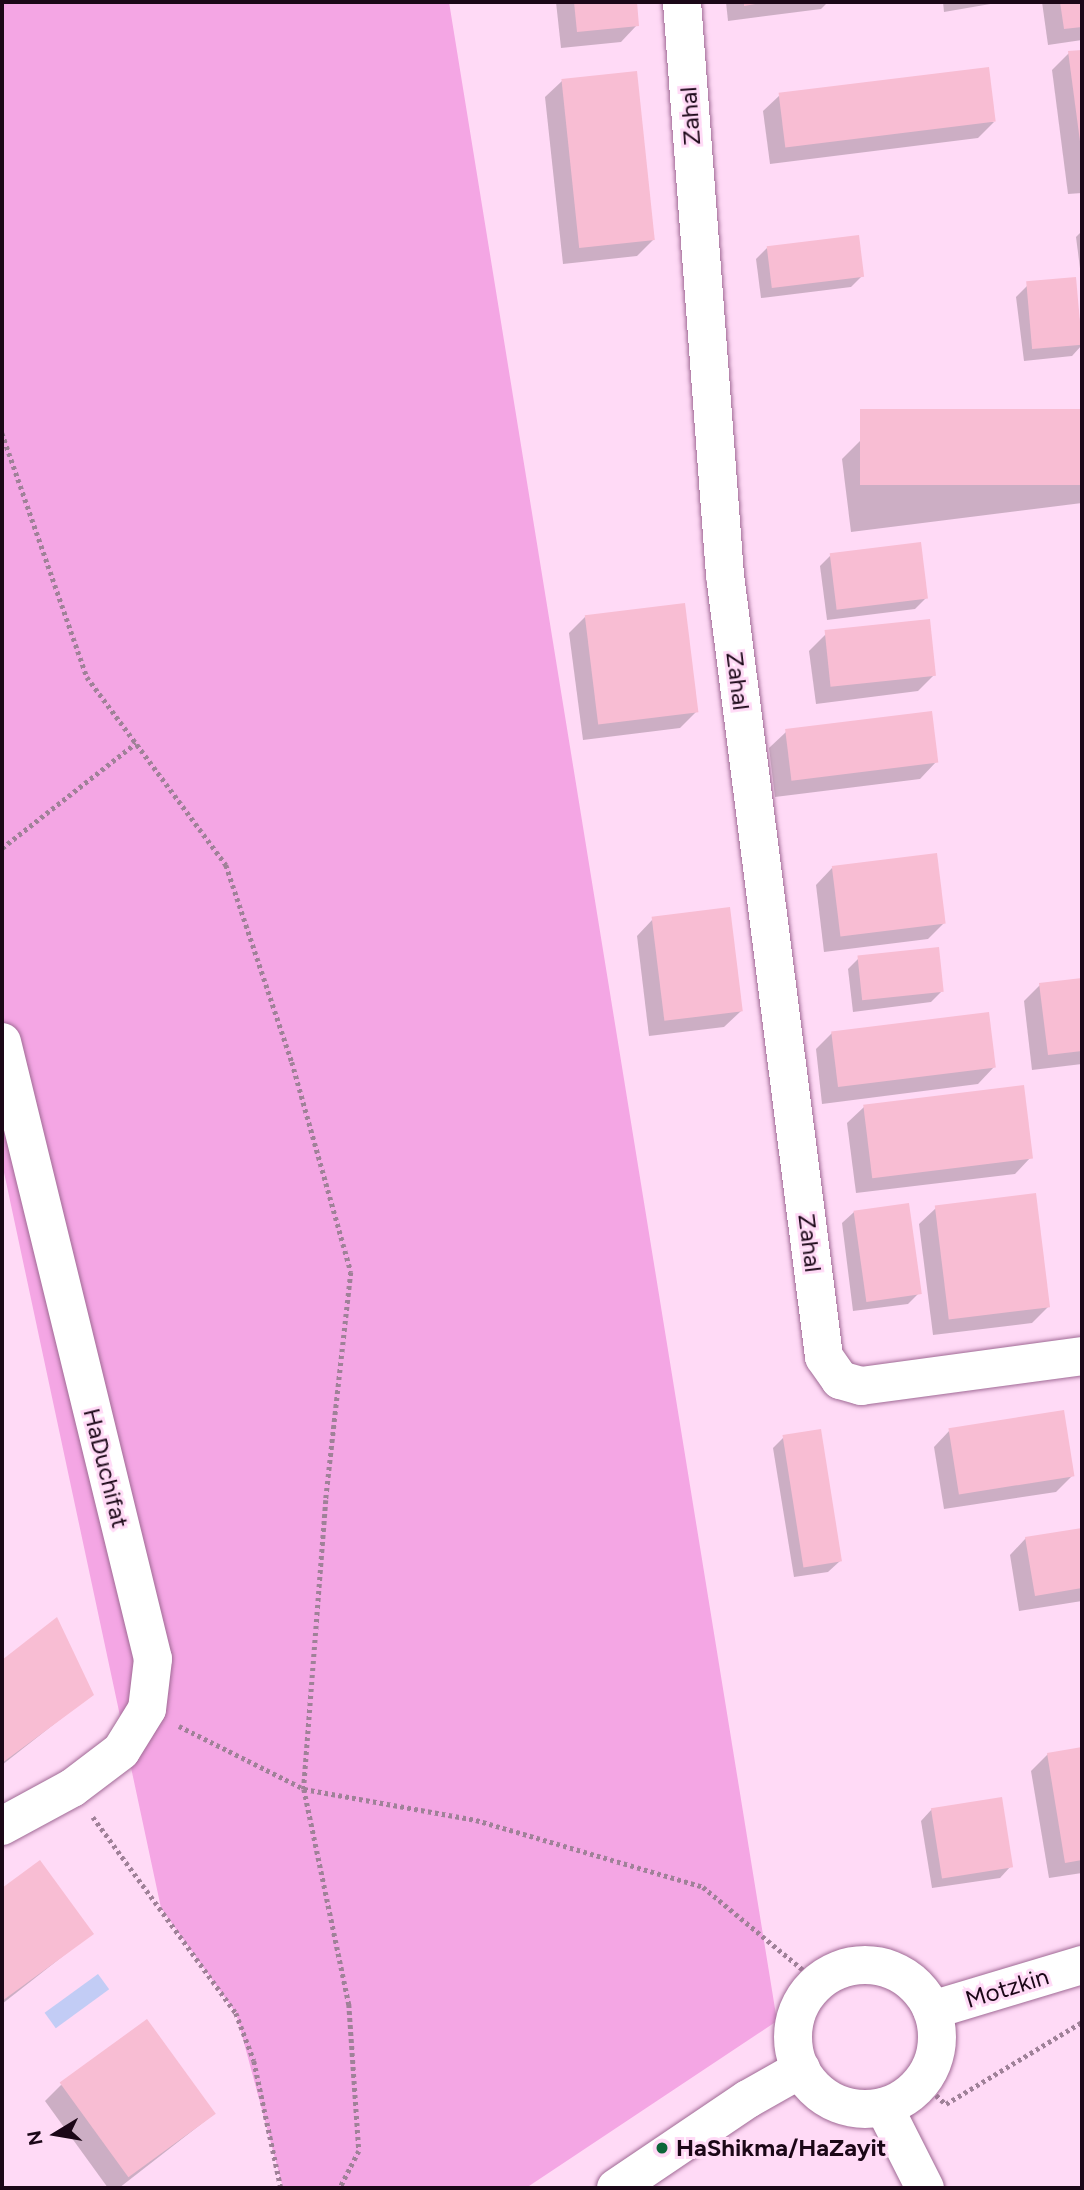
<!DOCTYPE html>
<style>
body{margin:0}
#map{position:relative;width:1084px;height:2190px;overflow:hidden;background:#ffdaf6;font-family:Figtree,sans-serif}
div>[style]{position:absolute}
.green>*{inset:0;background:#f4a6e4}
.water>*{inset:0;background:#c2ccf5;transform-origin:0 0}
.shadow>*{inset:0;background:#0003}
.building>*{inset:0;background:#f8bdd3;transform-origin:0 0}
.path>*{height:4.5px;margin-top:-2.25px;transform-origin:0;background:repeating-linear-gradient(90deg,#9f8198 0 3.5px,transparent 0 7px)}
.roads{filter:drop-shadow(0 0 2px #a06a95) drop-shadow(0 0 2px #a06a95)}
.minor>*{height:38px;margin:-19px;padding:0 19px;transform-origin:19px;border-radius:19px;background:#fff}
.minor>.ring{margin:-19px;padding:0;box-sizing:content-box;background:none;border:38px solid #fff;border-radius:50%}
.dots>*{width:19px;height:19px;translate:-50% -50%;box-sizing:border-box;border:4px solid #ffdaf6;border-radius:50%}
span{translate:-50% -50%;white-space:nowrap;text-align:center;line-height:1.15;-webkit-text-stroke:6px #ffdaf6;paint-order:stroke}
.street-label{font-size:24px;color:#1b0717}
.poi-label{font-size:24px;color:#1b0717;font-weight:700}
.left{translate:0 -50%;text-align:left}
.frame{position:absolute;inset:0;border:4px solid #1b0717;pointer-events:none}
.north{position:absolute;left:21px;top:2099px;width:70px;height:70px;-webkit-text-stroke:5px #ffdaf6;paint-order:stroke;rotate:259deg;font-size:19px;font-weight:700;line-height:28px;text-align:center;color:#1b0717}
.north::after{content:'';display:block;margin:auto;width:24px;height:32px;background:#1b0717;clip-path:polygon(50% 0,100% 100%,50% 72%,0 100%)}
</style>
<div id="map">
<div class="green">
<i style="clip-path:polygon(2px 2px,449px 2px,777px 2021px,526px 2188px,283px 2188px,236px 2013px,161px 1908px,2px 1163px)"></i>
</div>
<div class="water">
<i style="left:98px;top:1974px;width:19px;height:66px;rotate:54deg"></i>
</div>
<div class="shadow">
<i style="clip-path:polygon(556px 2px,635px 2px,637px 25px,621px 42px,561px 48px)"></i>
<i style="clip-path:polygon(726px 2px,828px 2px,821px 9px,728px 21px)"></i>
<i style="clip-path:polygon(943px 2px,1002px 2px,944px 12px)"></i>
<i style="clip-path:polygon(1042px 2px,1082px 2px,1082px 40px,1048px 45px)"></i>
<i style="clip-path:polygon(1082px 51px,1082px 193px,1068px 194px,1052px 70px,1069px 53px)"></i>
<i style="clip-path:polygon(562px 81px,654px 239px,637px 256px,563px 264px,545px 97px)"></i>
<i style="clip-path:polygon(780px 95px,994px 122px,978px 138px,770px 164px,763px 111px)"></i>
<i style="clip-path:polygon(1082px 231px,1082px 284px,1076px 237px)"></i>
<i style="clip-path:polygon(767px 248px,862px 276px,851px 287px,761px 298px,756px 259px)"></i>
<i style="clip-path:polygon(1075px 279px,1082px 345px,1072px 356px,1024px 361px,1016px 297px,1027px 286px)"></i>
<i style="clip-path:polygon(1082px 411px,1082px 503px,851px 532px,842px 459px,863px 438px)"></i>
<i style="clip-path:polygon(831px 555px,926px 598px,915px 609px,827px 620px,820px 566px)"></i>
<i style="clip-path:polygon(586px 616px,697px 711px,680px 728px,583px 740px,569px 633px)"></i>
<i style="clip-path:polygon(826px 634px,934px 675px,918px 691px,816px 704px,809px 651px)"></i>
<i style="clip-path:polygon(786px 732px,936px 762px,920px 779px,775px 797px,769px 748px)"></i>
<i style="clip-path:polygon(832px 868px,944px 923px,928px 939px,824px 952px,816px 885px)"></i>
<i style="clip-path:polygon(653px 919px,741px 1011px,724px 1027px,649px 1036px,637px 936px)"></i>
<i style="clip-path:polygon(859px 958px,942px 991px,931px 1002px,853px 1012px,848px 969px)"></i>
<i style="clip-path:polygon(1082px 979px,1082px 1064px,1032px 1070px,1024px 1001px,1040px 985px)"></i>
<i style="clip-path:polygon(832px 1033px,994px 1067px,978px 1084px,822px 1104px,816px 1049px)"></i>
<i style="clip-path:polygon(864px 1107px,1031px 1157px,1015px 1174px,856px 1193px,847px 1123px)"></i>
<i style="clip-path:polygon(936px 1208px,1049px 1306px,1032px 1323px,933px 1335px,919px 1224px)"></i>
<i style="clip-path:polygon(854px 1212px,919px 1293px,908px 1304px,853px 1311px,842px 1223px)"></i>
<i style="clip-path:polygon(950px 1430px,1073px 1475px,1056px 1492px,944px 1509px,934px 1447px)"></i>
<i style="clip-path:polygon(784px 1437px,840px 1561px,828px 1572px,794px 1577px,773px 1448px)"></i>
<i style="clip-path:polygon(1082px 1529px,1082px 1601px,1019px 1611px,1010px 1555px,1026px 1538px)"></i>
<i style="clip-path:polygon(56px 1620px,91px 1695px,2px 1765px,2px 1662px)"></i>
<i style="clip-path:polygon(1082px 1749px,1082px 1873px,1049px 1878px,1031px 1771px,1048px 1754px)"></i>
<i style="clip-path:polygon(932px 1809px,1011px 1866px,1000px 1878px,932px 1888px,921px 1821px)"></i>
<i style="clip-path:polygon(40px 1862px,91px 1934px,2px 2004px,2px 1890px)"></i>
<i style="clip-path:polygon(61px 2085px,214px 2114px,119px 2188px,108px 2188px,45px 2101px)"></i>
</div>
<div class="building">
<i style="clip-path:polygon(574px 2px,637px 2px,639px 26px,577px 32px)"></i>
<i style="clip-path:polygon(744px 2px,761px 2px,761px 3px,744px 6px)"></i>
<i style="clip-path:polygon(1060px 2px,1082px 2px,1082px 27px,1064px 29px)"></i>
<i style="clip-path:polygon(1082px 50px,1082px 149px,1081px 149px,1068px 51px)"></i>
<i style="left:989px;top:67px;width:55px;height:212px;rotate:83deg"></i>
<i style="left:637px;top:71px;width:170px;height:76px;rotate:84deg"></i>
<i style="left:859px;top:235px;width:42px;height:93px;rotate:83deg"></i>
<i style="left:1076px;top:277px;width:68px;height:50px;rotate:85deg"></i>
<i style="left:1082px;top:409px;width:76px;height:222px;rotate:90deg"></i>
<i style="left:921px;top:542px;width:57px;height:92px;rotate:83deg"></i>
<i style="left:685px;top:603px;width:110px;height:101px;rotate:83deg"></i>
<i style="left:930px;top:619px;width:57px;height:106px;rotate:84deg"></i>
<i style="left:932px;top:711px;width:52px;height:148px;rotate:83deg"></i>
<i style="left:937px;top:853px;width:71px;height:106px;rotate:83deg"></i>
<i style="left:730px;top:907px;width:105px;height:79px;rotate:83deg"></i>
<i style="left:939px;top:947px;width:45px;height:82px;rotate:84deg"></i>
<i style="clip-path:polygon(1082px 978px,1082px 1051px,1048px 1055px,1039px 983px)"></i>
<i style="left:989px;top:1012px;width:56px;height:159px;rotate:83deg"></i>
<i style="left:1024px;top:1085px;width:74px;height:162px;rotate:83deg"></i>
<i style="left:1036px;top:1193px;width:115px;height:102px;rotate:83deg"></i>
<i style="left:909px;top:1203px;width:92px;height:56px;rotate:82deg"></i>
<i style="left:1064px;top:1410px;width:67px;height:117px;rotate:81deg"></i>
<i style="left:821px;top:1429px;width:134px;height:39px;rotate:81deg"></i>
<i style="clip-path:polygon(1082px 1528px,1082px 1588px,1035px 1596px,1025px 1537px)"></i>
<i style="clip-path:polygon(57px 1617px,94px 1695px,2px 1763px,2px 1660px)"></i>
<i style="clip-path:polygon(1082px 1747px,1082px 1860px,1065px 1863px,1047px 1753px)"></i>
<i style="left:1002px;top:1797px;width:71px;height:72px;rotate:81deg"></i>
<i style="clip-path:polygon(40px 1860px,94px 1934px,2px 2001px,2px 1888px)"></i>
<i style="left:147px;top:2019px;width:117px;height:108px;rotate:54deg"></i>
</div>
<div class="path">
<i style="left:2px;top:433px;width:258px;rotate:70.8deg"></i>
<i style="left:87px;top:677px;width:234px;rotate:53.5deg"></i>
<i style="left:226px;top:865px;width:208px;rotate:71.5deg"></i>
<i style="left:292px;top:1062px;width:218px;rotate:74.3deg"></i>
<i style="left:351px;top:1272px;width:229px;rotate:96.3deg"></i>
<i style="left:326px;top:1500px;width:290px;rotate:94.4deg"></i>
<i style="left:304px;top:1789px;width:220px;rotate:78.2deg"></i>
<i style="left:349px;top:2004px;width:147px;rotate:86.1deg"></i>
<i style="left:359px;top:2151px;width:42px;rotate:117.2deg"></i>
<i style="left:2px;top:848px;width:170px;rotate:-38.1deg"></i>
<i style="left:179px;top:1726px;width:140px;rotate:26.7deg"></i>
<i style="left:304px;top:1789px;width:175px;rotate:10.2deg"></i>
<i style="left:476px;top:1820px;width:237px;rotate:16.4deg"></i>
<i style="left:703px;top:1887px;width:149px;rotate:39.6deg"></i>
<i style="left:93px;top:1817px;width:243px;rotate:53.9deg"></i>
<i style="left:236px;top:2013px;width:51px;rotate:69.4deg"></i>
<i style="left:254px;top:2061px;width:130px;rotate:78deg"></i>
<i style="left:921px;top:2081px;width:34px;rotate:43deg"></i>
<i style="left:946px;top:2104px;width:159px;rotate:-31.1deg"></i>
</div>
<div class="roads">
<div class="minor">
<i style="left:682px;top:2px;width:575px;rotate:85.71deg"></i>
<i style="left:725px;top:575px;width:788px;rotate:82.78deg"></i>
<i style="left:824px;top:1357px;width:28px;rotate:55deg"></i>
<i style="left:840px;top:1380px;width:22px;rotate:16deg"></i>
<i style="left:861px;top:1386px;width:223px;rotate:-7.7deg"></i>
<i style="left:2px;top:1042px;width:635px;rotate:76.25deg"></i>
<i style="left:153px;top:1659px;width:50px;rotate:96.8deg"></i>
<i style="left:147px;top:1709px;width:49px;rotate:121.8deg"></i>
<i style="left:121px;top:1751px;width:61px;rotate:142.9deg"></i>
<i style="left:72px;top:1788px;width:80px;rotate:151.5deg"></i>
<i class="ring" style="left:793px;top:1965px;width:106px;height:106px"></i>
<i style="left:932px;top:2010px;width:157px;rotate:-16.7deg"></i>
<i style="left:884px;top:2107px;width:91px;rotate:63.2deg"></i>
<i style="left:616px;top:2188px;width:159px;rotate:-34deg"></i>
<i style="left:748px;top:2099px;width:61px;rotate:-29.5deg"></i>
</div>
</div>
<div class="dots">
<i style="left:662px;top:2148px;background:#0d673a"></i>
</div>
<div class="street-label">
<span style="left:690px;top:116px;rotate:-94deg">Zahal</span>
<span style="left:738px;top:681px;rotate:83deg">Zahal</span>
<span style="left:810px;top:1243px;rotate:83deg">Zahal</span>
<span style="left:106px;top:1468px;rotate:76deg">HaDuchifat</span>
<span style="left:1007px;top:1988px;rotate:-17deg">Motzkin</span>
</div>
<div class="poi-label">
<span class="left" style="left:676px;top:2148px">HaShikma/HaZayit</span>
</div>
<div class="frame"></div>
<div class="north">N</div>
</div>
